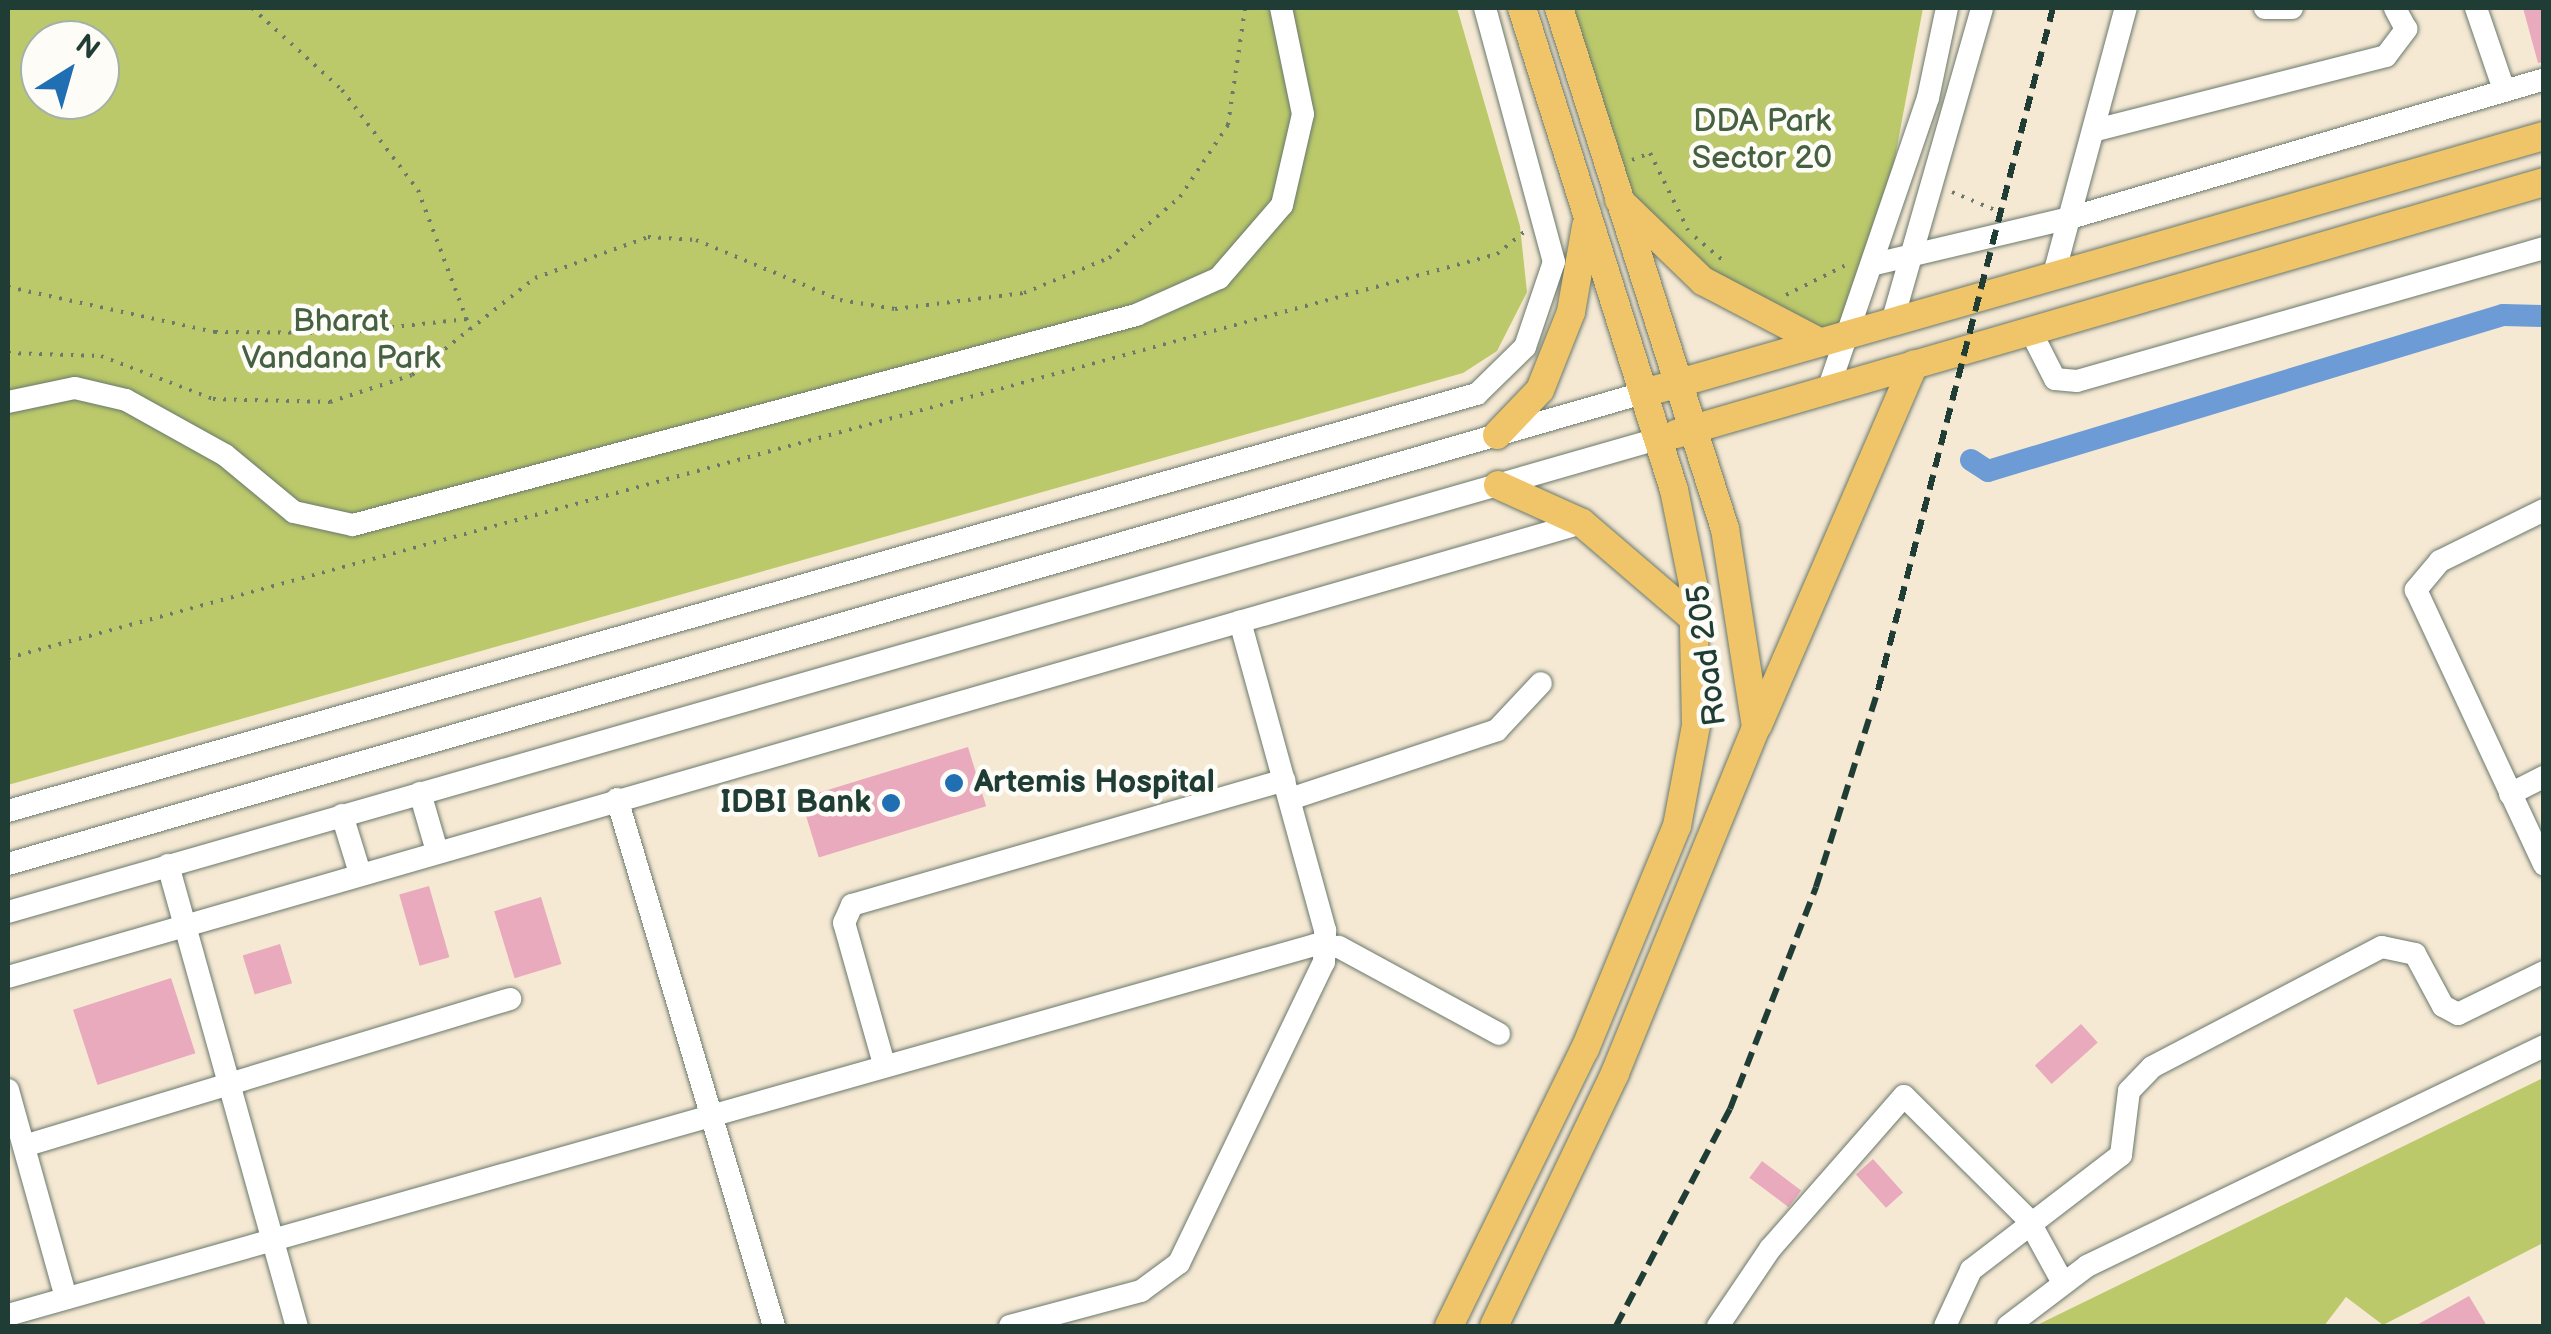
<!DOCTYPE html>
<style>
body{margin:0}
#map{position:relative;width:2551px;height:1334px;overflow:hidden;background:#f6e9d4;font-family:"Balsamiq Sans",sans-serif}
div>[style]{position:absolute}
.green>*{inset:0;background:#bbc96b}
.canal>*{height:22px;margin:-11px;padding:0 11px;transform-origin:11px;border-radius:11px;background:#6c9bd5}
.building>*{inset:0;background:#eaaabd;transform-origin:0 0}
.path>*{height:4px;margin-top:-2px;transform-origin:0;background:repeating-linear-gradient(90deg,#6a796c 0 2.5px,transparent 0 10.5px)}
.roads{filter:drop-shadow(0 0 2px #6a796c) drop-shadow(0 0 2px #6a796c)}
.minor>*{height:22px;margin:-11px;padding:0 11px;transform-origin:11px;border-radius:11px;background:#fff}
.major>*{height:28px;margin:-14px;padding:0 14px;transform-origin:14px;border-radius:14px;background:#f0c469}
.rail>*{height:6px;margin-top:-3px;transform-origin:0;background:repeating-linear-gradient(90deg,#1f3d34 0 15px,transparent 0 23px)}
.dots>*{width:28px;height:28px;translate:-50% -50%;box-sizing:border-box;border:5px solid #fdfcf7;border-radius:50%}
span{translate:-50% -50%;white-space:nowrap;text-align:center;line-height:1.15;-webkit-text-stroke:9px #fdfcf7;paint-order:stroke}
.park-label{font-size:32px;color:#466042}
.street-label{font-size:32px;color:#1f3d34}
.poi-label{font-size:32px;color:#1f3d34;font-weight:700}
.left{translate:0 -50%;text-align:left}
.right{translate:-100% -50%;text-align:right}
.frame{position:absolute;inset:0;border:10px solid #1f3d34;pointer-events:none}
.north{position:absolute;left:20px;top:20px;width:100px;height:100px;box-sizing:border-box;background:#fdfcf7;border:2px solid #a4b0a9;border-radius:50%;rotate:37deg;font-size:28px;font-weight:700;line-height:40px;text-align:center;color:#1f3d34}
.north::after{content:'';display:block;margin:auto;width:35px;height:45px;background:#1f6fb2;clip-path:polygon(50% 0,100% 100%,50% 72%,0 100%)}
</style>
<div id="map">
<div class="green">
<i style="clip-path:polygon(evenodd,8px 8px,1457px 8px,1520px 226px,1527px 292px,1497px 351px,1463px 373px,8px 785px,8px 8px,40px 40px,100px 40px,100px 100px,40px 100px,40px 40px)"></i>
<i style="clip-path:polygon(1564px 8px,1923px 8px,1875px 264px,1847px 335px,1767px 318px,1615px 195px)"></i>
<i style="clip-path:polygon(2543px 1078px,2543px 1243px,2383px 1325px,2346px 1297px,2324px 1326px,2035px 1326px)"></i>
</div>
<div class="canal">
<i style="left:1971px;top:460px;width:20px;rotate:33deg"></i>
<i style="left:1988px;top:471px;width:538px;rotate:-16.85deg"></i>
<i style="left:2503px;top:315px;width:41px;rotate:1.4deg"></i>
</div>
<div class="building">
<i style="clip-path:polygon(2523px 8px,2544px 8px,2544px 62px,2538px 63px)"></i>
<i style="left:968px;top:747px;width:62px;height:175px;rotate:73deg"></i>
<i style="left:429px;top:886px;width:74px;height:31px;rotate:74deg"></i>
<i style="left:541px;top:897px;width:70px;height:49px;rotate:73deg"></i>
<i style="left:280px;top:944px;width:41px;height:39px;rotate:73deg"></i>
<i style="left:171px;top:978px;width:79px;height:103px;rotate:72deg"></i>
<i style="left:2081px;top:1024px;width:25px;height:62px;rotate:48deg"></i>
<i style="left:1873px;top:1159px;width:45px;height:23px;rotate:48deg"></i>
<i style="left:1762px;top:1161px;width:49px;height:21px;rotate:37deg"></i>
<i style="clip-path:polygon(2469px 1296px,2487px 1326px,2415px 1326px)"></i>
</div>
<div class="path">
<i style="left:252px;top:8px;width:122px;rotate:42.3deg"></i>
<i style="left:342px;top:90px;width:126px;rotate:52.8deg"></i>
<i style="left:418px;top:190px;width:151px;rotate:69.4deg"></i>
<i style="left:1632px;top:160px;width:19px;rotate:-21deg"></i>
<i style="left:1650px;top:153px;width:86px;rotate:63.7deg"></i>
<i style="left:1952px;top:192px;width:54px;rotate:22.8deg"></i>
<i style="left:1695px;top:237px;width:40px;rotate:40deg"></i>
<i style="left:8px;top:287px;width:212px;rotate:12.3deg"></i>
<i style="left:215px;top:332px;width:124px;rotate:0.5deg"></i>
<i style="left:339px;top:333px;width:129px;rotate:-6.2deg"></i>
<i style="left:1786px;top:295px;width:67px;rotate:-26.6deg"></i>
<i style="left:8px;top:353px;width:93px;rotate:1.8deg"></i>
<i style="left:101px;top:356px;width:120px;rotate:21deg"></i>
<i style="left:213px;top:399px;width:117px;rotate:1.5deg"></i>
<i style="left:330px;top:402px;width:86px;rotate:-18.2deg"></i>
<i style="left:412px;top:375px;width:157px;rotate:-38.3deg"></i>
<i style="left:535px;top:278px;width:120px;rotate:-19.9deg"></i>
<i style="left:648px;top:237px;width:48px;rotate:3.6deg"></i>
<i style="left:696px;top:240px;width:156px;rotate:22.6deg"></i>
<i style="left:840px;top:300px;width:56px;rotate:9.3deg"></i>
<i style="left:895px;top:309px;width:130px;rotate:-7.1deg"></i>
<i style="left:1024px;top:293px;width:92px;rotate:-22.4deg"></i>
<i style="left:1109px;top:258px;width:94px;rotate:-40.7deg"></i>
<i style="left:1180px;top:197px;width:87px;rotate:-56.3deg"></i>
<i style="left:1228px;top:125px;width:118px;rotate:-81.7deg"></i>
<i style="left:8px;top:658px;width:1543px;rotate:-15.18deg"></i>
<i style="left:1497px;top:254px;width:36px;rotate:-39deg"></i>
</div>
<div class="roads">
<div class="minor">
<i style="left:2265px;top:8px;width:27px"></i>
<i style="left:2476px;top:8px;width:87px;rotate:71.1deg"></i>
<i style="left:2096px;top:130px;width:299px;rotate:-14.3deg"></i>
<i style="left:2386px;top:56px;width:34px;rotate:-53deg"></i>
<i style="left:2406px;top:29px;width:24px;rotate:-118deg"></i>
<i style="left:1875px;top:264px;width:200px;rotate:-13.3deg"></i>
<i style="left:2070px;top:218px;width:494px;rotate:-16.3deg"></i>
<i style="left:2054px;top:274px;width:276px;rotate:-74.9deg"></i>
<i style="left:1893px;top:319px;width:323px;rotate:-74deg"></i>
<i style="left:2030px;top:330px;width:55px;rotate:63deg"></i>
<i style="left:2055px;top:379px;width:22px;rotate:5deg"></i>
<i style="left:2077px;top:381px;width:486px;rotate:-15.9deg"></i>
<i style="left:1828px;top:390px;width:309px;rotate:-71.1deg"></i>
<i style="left:1928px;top:98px;width:92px;rotate:-78.1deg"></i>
<i style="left:8px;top:402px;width:68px;rotate:-11.8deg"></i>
<i style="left:75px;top:388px;width:52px;rotate:13.2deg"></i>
<i style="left:126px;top:400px;width:113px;rotate:29.1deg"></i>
<i style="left:225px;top:455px;width:89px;rotate:39.6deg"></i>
<i style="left:294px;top:512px;width:60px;rotate:12.4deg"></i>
<i style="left:353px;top:525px;width:811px;rotate:-15.01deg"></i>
<i style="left:1136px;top:315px;width:91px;rotate:-24deg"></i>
<i style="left:1219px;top:278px;width:96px;rotate:-49.2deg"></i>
<i style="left:1282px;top:205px;width:93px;rotate:-77deg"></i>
<i style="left:1303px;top:114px;width:108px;rotate:-101.7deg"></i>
<i style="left:2544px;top:510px;width:116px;rotate:153.9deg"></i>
<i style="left:2440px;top:561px;width:38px;rotate:130deg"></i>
<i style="left:2416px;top:590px;width:303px;rotate:65deg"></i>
<i style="left:420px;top:793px;width:60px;rotate:73.7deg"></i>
<i style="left:2510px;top:794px;width:38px;rotate:-27deg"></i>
<i style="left:617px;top:799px;width:550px;rotate:73.41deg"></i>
<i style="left:1290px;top:799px;width:218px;rotate:-18.4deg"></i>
<i style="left:1497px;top:730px;width:64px;rotate:-46.9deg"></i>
<i style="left:8px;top:811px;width:1527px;rotate:-15.85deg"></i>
<i style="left:1477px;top:394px;width:67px;rotate:-44.4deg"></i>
<i style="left:1525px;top:347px;width:90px;rotate:-71.2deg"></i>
<i style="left:1554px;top:262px;width:263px;rotate:-105.2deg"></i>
<i style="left:342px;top:815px;width:61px;rotate:72.8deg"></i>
<i style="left:8px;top:864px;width:1701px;rotate:-16.07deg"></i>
<i style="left:168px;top:865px;width:479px;rotate:74.4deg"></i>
<i style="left:8px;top:912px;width:1716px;rotate:-16deg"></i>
<i style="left:8px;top:977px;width:1638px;rotate:-16.09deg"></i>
<i style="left:884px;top:1064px;width:147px;rotate:-105.8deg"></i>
<i style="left:844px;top:923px;width:20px;rotate:-66deg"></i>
<i style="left:852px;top:905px;width:450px;rotate:-16.1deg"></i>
<i style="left:8px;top:1090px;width:216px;rotate:74.4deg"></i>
<i style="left:24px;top:1146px;width:508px;rotate:-16.83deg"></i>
<i style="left:8px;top:1315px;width:1358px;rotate:-15.81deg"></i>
<i style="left:1315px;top:945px;width:24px;rotate:5deg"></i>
<i style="left:1339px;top:947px;width:182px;rotate:28.5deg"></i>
<i style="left:1010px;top:1326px;width:136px;rotate:-15deg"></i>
<i style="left:1141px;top:1291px;width:47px;rotate:-36.4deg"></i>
<i style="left:1179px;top:1263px;width:334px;rotate:-64.3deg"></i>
<i style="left:1324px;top:962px;width:32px;rotate:-88deg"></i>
<i style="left:1325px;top:930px;width:320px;rotate:-105.4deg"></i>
<i style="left:1718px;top:1326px;width:93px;rotate:-56deg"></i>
<i style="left:1770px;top:1249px;width:203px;rotate:-48.8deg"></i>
<i style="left:1904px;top:1096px;width:175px;rotate:44.8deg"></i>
<i style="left:2028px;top:1219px;width:71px;rotate:61.3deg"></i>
<i style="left:1945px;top:1326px;width:62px;rotate:-65.1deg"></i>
<i style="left:1971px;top:1270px;width:189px;rotate:-37.5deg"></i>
<i style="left:2121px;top:1155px;width:64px;rotate:-82.9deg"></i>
<i style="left:2129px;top:1091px;width:33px;rotate:-46deg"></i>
<i style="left:2152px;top:1067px;width:259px;rotate:-27.6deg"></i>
<i style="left:2382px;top:947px;width:34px;rotate:12deg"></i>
<i style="left:2415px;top:954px;width:59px;rotate:61.7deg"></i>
<i style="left:2443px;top:1006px;width:17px;rotate:28deg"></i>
<i style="left:2458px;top:1014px;width:96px;rotate:-26deg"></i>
<i style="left:2008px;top:1326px;width:99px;rotate:-37.2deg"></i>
<i style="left:2087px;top:1266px;width:507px;rotate:-25.71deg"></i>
</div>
<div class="major">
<i style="left:1619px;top:200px;width:117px;rotate:44deg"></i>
<i style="left:1703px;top:281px;width:131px;rotate:27.7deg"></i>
<i style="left:1658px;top:389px;width:921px;rotate:-15.94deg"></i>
<i style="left:1676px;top:434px;width:904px;rotate:-16.19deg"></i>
<i style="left:1497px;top:435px;width:62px;rotate:-46.3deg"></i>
<i style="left:1540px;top:390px;width:84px;rotate:-68.3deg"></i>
<i style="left:1571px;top:312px;width:87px;rotate:-80.1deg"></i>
<i style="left:1498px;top:485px;width:92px;rotate:24.3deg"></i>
<i style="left:1582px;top:523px;width:148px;rotate:40.6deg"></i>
<i style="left:1758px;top:725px;width:393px;rotate:-66.6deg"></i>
<i style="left:1449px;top:1326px;width:309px;rotate:-63.9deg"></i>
<i style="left:1585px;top:1049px;width:241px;rotate:-67.6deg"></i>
<i style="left:1677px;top:826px;width:103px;rotate:-79.3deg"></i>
<i style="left:1696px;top:725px;width:141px;rotate:-91.2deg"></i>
<i style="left:1693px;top:584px;width:96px;rotate:-101.4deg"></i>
<i style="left:1674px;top:490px;width:505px;rotate:-107.5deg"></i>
<i style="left:1494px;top:1326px;width:280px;rotate:-64.4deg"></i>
<i style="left:1615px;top:1073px;width:374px;rotate:-67.8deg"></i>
<i style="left:1756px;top:727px;width:200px;rotate:-98.9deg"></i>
<i style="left:1725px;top:529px;width:547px;rotate:-107.67deg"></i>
</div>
</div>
<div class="rail">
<i style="left:1616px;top:1326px;width:245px;rotate:-62.3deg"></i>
<i style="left:1730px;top:1109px;width:238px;rotate:-68.8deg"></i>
<i style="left:1816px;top:887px;width:207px;rotate:-72.5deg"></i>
<i style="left:1878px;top:690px;width:704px;rotate:-75.61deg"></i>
</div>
<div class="dots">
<i style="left:954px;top:783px;background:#1f6fb2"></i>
<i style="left:891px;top:803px;background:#1f6fb2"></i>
</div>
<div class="park-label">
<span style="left:1762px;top:141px">DDA Park<br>Sector 20</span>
<span style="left:341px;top:341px">Bharat<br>Vandana Park</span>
</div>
<div class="street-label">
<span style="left:1708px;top:655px;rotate:-97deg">Road 205</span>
</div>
<div class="poi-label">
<span class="left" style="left:974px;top:783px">Artemis Hospital</span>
<span class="right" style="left:871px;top:803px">IDBI Bank</span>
</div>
<div class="frame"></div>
<div class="north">N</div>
</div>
